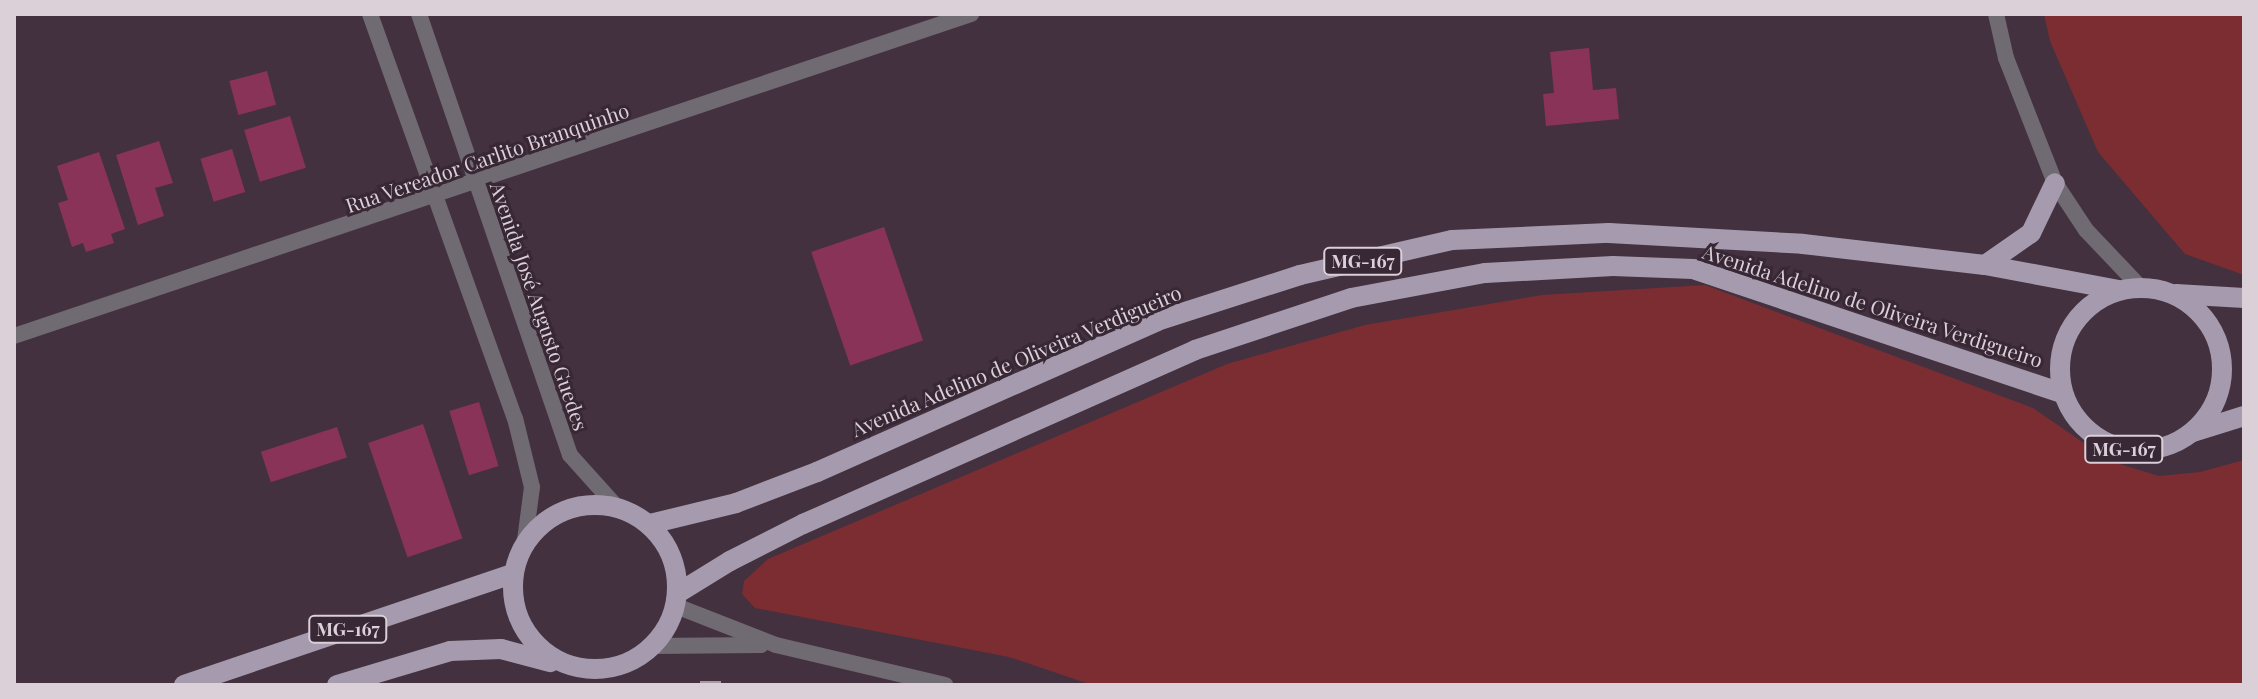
<!DOCTYPE html>
<meta charset="utf-8">
<style>
body{margin:0}
#map{position:relative;width:2258px;height:699px;overflow:hidden;background:#43313f;font-family:"Playfair Display",serif}
div>[style]{position:absolute}
.green>*{inset:0;background:#7b2d32}
.building>*{inset:0;background:#8a3358;transform-origin:0 0}
.minor>*{height:16px;margin:-8px;padding:0 8px;transform-origin:8px;border-radius:8px;background:#706a73}
.primary>*{height:20px;margin:-10px;padding:0 10px;transform-origin:10px;border-radius:10px;background:#a69bae}
.primary>.ring{margin:-10px;padding:0;box-sizing:content-box;background:none;border:20px solid #a69bae;border-radius:50%}
.rail>*{height:9px;margin-top:-4.5px;transform-origin:0;background:repeating-linear-gradient(90deg,#382735 0 18px,#a89aa5 0 36px);box-sizing:border-box;border-block:2px solid #a89aa5}
span{translate:-50% -50%;white-space:nowrap;text-align:center;line-height:1.15;-webkit-text-stroke:6px #382735;paint-order:stroke}
.shield-label span{padding:2px 6px;background:#382735;border:2px solid;border-radius:6px;-webkit-text-stroke-width:0}
.shield-label{font-size:18px;color:#dbcfd8;font-weight:700}
.street-label{font-size:20px;color:#dbcfd8}
.frame{position:absolute;inset:0;border:16px solid #dbcfd8;pointer-events:none}
</style>
<div id="map">
<div class="green">
<i style="clip-path:polygon(2044px 14px,2244px 14px,2244px 275px,2185px 254px,2098px 152px,2050px 41px)"></i>
<i style="clip-path:polygon(1705px 285px,2033px 408px,2110px 461px,2159px 476px,2200px 472px,2244px 460px,2244px 685px,1092px 685px,1009px 657px,755px 608px,742px 594px,744px 581px,768px 559px,1227px 364px,1365px 325px,1542px 295px)"></i>
</div>
<div class="building">
<i style="clip-path:polygon(1589px 48px,1593px 90px,1616px 88px,1619px 119px,1546px 126px,1543px 94px,1554px 93px,1550px 52px)"></i>
<i style="left:267px;top:71px;width:35px;height:39px;rotate:75deg"></i>
<i style="left:290px;top:116px;width:54px;height:48px;rotate:73deg"></i>
<i style="clip-path:polygon(159px 141px,173px 183px,155px 188px,164px 216px,138px 225px,116px 155px)"></i>
<i style="left:232px;top:149px;width:45px;height:33px;rotate:73deg"></i>
<i style="clip-path:polygon(99px 152px,125px 229px,111px 234px,114px 243px,86px 252px,83px 243px,72px 247px,58px 203px,68px 200px,57px 166px)"></i>
<i style="left:884px;top:227px;width:120px;height:77px;rotate:71deg"></i>
<i style="left:479px;top:402px;width:67px;height:31px;rotate:73deg"></i>
<i style="left:423px;top:424px;width:121px;height:58px;rotate:71deg"></i>
<i style="left:337px;top:427px;width:32px;height:80px;rotate:72deg"></i>
</div>
<div class="minor">
<i style="left:370px;top:14px;width:429px;rotate:70.3deg"></i>
<i style="left:515px;top:418px;width:71px;rotate:76.2deg"></i>
<i style="left:532px;top:487px;width:53px;rotate:97.5deg"></i>
<i style="left:419px;top:14px;width:466px;rotate:71.1deg"></i>
<i style="left:570px;top:455px;width:69px;rotate:48deg"></i>
<i style="left:1996px;top:14px;width:45px;rotate:77.2deg"></i>
<i style="left:2006px;top:58px;width:134px;rotate:68.6deg"></i>
<i style="left:2055px;top:183px;width:56px;rotate:56.6deg"></i>
<i style="left:2086px;top:230px;width:79px;rotate:46.5deg"></i>
<i style="left:14px;top:336px;width:1010px;rotate:-18.6deg"></i>
<i style="left:676px;top:606px;width:107px;rotate:21.3deg"></i>
<i style="left:776px;top:645px;width:174px;rotate:13.3deg"></i>
<i style="left:651px;top:646px;width:110px;rotate:-0.5deg"></i>
</div>
<div class="primary">
<i style="left:1985px;top:265px;width:56px;rotate:-34.8deg"></i>
<i style="left:2031px;top:233px;width:55px;rotate:-64.4deg"></i>
<i class="ring" style="left:2060px;top:288px;width:142px;height:142px"></i>
<i style="left:2176px;top:294px;width:68px;rotate:3.4deg"></i>
<i style="left:2193px;top:432px;width:53px;rotate:-17.4deg"></i>
<i class="ring" style="left:513px;top:505px;width:144px;height:144px"></i>
<i style="left:650px;top:524px;width:89px;rotate:-13.7deg"></i>
<i style="left:736px;top:503px;width:87px;rotate:-20.9deg"></i>
<i style="left:817px;top:472px;width:372px;rotate:-23.9deg"></i>
<i style="left:1157px;top:321px;width:150px;rotate:-17.8deg"></i>
<i style="left:1300px;top:275px;width:156px;rotate:-13deg"></i>
<i style="left:1452px;top:240px;width:157px;rotate:-2.6deg"></i>
<i style="left:1609px;top:233px;width:194px;rotate:3.2deg"></i>
<i style="left:1803px;top:244px;width:183px;rotate:6.6deg"></i>
<i style="left:1985px;top:265px;width:136px;rotate:10.6deg"></i>
<i style="left:678px;top:593px;width:61px;rotate:-31.6deg"></i>
<i style="left:730px;top:561px;width:82px;rotate:-26.9deg"></i>
<i style="left:803px;top:524px;width:429px;rotate:-23.9deg"></i>
<i style="left:1195px;top:350px;width:164px;rotate:-18.4deg"></i>
<i style="left:1351px;top:298px;width:136px;rotate:-10.6deg"></i>
<i style="left:1485px;top:273px;width:128px;rotate:-3.1deg"></i>
<i style="left:1613px;top:266px;width:80px;rotate:2.1deg"></i>
<i style="left:1693px;top:269px;width:389px;rotate:18.6deg"></i>
<i style="left:184px;top:685px;width:345px;rotate:-18.7deg"></i>
<i style="left:337px;top:685px;width:118px;rotate:-16.7deg"></i>
<i style="left:450px;top:651px;width:51px;rotate:-2.2deg"></i>
<i style="left:501px;top:649px;width:51px;rotate:14.9deg"></i>
</div>
<div class="rail">
<i style="left:700px;top:685px;width:21px"></i>
</div>
<div class="shield-label">
<span style="left:1363px;top:261px">MG-167</span>
<span style="left:2124px;top:449px">MG-167</span>
<span style="left:348px;top:629px">MG-167</span>
</div>
<div class="street-label">
<span style="left:487px;top:157px;rotate:-19deg">Rua Vereador Carlito Branquinho</span>
<span style="left:1873px;top:305px;rotate:18deg">Avenida Adelino de Oliveira Verdigueiro</span>
<span style="left:540px;top:306px;rotate:71deg">Avenida José Augusto Guedes</span>
<span style="left:1016px;top:360px;rotate:-23deg">Avenida Adelino de Oliveira Verdigueiro</span>
</div>
<div class="frame"></div>
</div>
